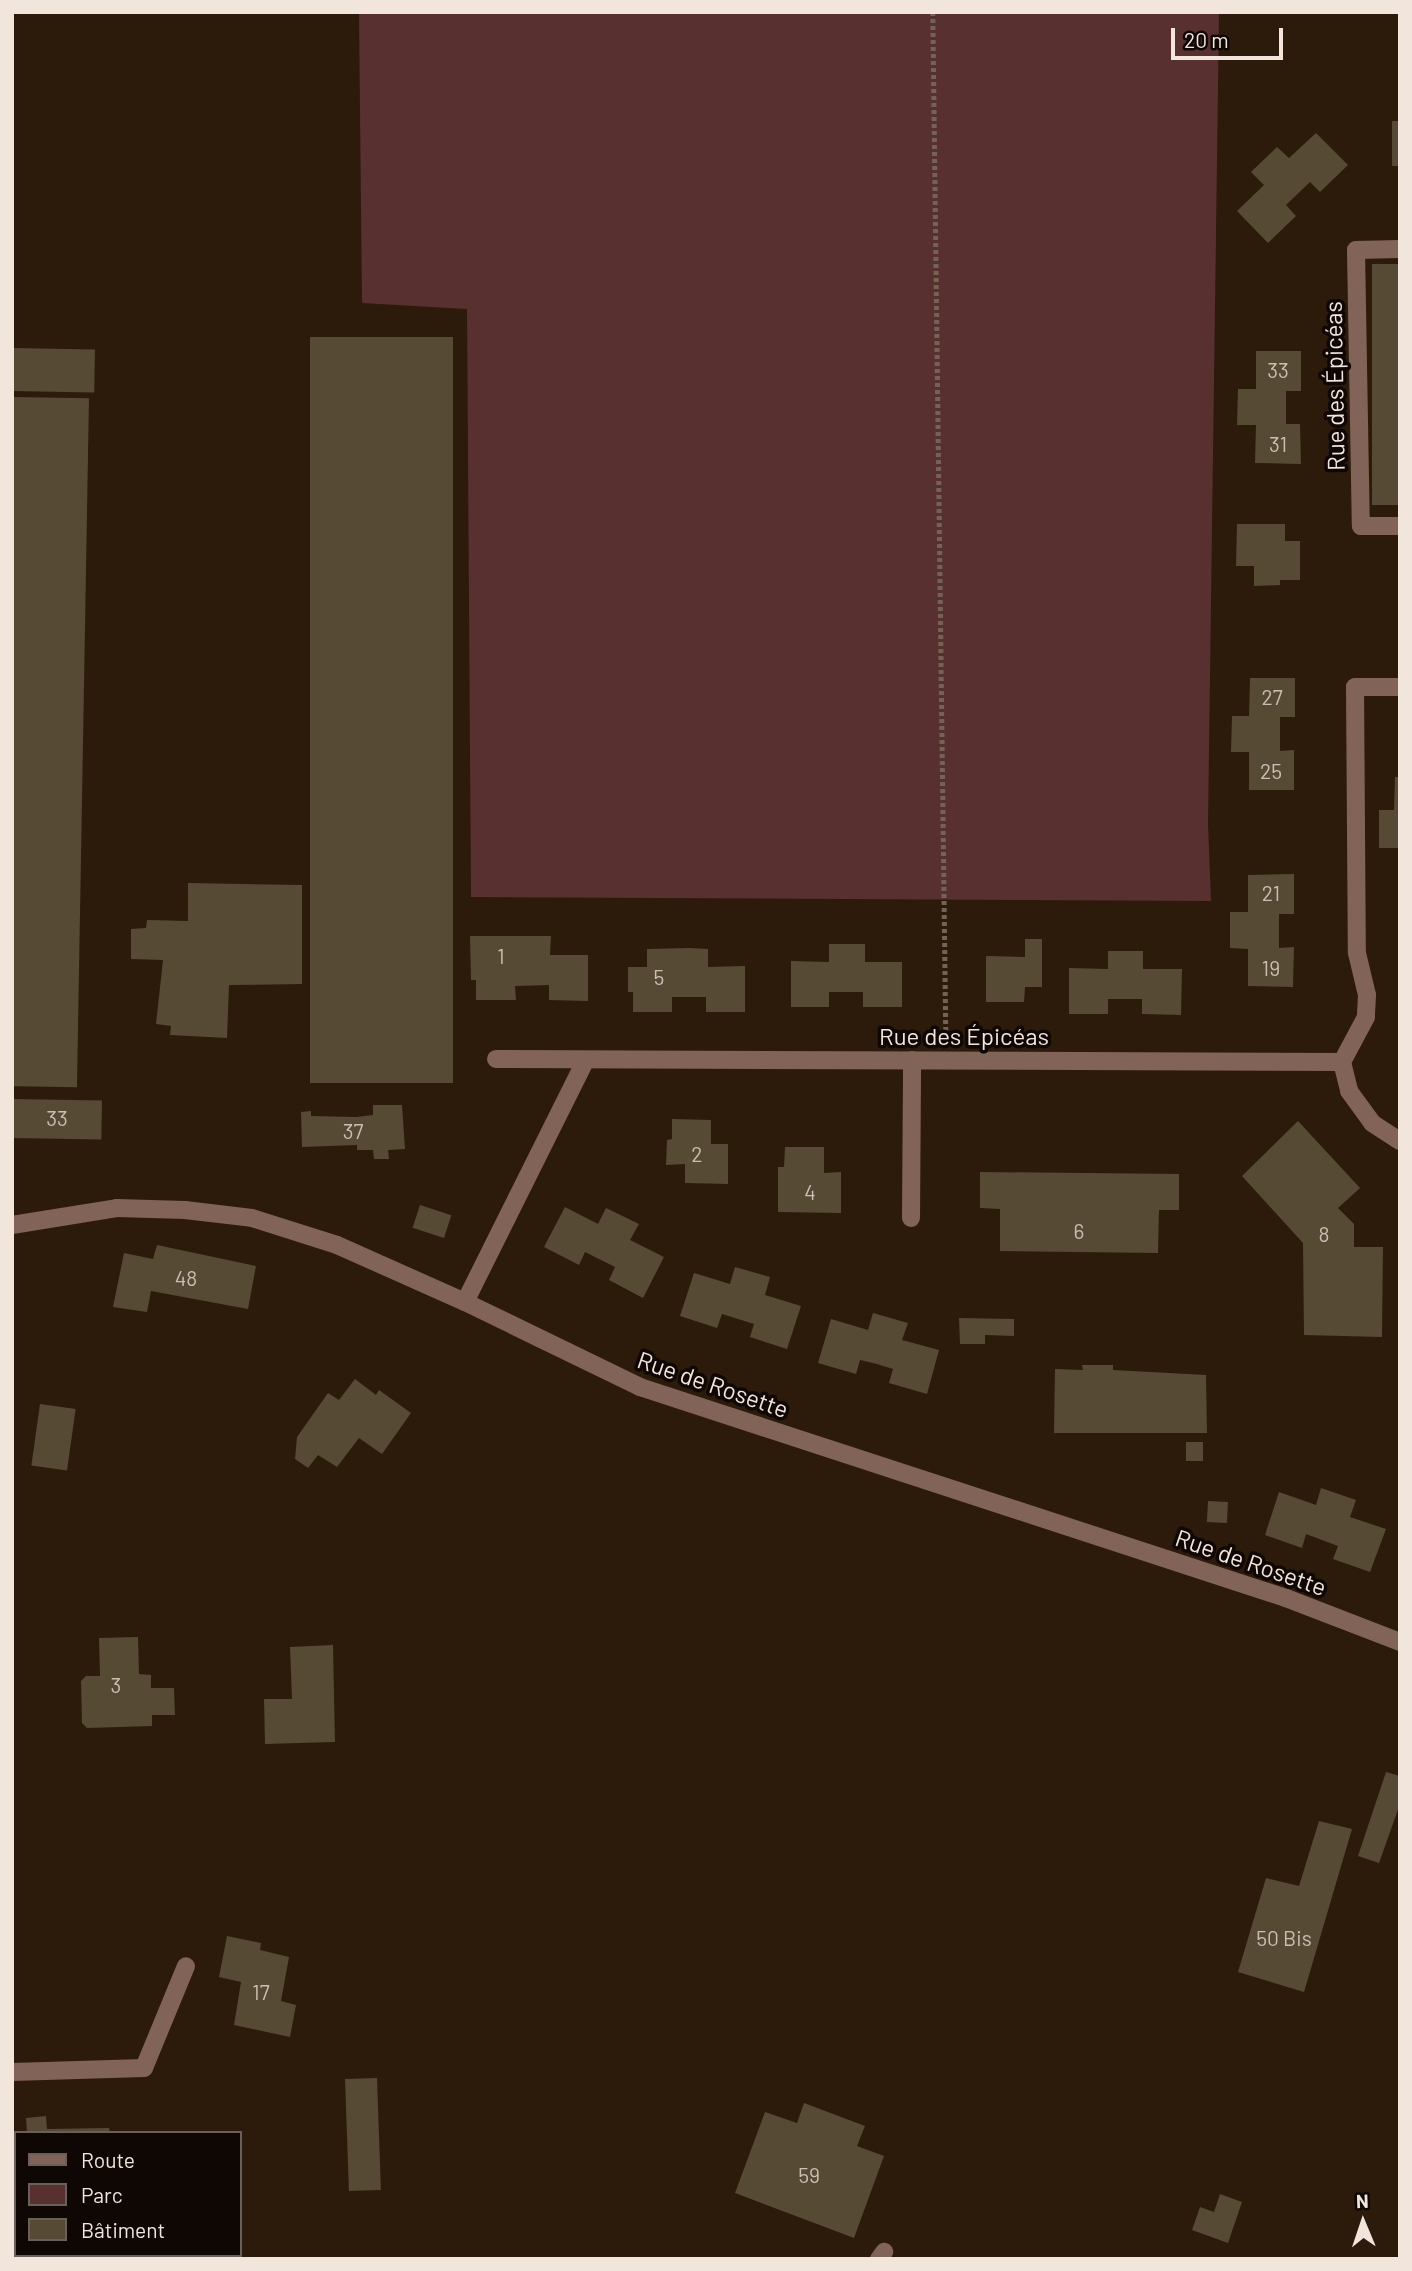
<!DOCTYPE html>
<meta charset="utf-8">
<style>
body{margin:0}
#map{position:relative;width:1412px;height:2271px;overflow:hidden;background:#2c1b0b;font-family:Barlow,sans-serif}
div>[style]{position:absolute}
.green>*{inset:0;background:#583030}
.building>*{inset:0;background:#564a34;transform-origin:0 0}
.path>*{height:4.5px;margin-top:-2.25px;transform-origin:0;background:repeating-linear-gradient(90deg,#736355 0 3.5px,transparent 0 7px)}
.minor>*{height:18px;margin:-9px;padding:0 9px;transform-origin:9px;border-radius:9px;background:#826358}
span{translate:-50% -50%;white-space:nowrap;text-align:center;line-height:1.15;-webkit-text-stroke:7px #0f0703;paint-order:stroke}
.number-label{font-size:21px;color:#cbbeb2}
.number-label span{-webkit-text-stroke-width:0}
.street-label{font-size:24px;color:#f2e5dc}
.frame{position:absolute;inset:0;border:14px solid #f2e5dc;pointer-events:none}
.legend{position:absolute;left:14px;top:2131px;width:228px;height:126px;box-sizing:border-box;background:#0f0703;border:2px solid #6a605a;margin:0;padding:9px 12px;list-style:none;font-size:21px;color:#f2e5dc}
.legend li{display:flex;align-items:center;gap:14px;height:35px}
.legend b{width:35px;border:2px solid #6a605a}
.north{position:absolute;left:1328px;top:2187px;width:70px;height:70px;-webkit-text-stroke:5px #0f0703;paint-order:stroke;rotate:358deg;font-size:19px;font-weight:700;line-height:28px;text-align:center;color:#f2e5dc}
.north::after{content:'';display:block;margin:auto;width:24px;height:32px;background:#f2e5dc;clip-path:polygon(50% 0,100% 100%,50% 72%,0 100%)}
.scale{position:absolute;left:1171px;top:28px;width:112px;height:32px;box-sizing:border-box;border:4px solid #f2e5dc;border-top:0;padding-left:9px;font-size:21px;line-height:24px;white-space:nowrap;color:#f2e5dc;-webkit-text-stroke:5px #0f0703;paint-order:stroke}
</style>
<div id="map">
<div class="green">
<i style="clip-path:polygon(359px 12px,1219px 12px,1208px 824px,1211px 901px,471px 897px,467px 309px,362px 303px)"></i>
</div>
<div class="building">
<i style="left:1392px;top:121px;width:8px;height:45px"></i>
<i style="clip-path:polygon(1316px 133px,1348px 165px,1320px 192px,1310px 182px,1286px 205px,1296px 216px,1268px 243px,1237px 211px,1264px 185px,1251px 172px,1277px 147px,1289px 158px)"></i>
<i style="left:1400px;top:264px;width:241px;height:28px;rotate:90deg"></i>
<i style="left:310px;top:337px;width:143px;height:746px"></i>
<i style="left:12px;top:348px;width:83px;height:43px;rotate:1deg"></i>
<i style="clip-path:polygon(1256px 351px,1301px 351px,1301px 391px,1286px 391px,1286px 424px,1300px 424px,1301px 464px,1255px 463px,1256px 425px,1237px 425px,1238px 389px,1256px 389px)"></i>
<i style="left:12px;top:397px;width:77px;height:689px;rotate:1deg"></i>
<i style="clip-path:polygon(1237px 524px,1285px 524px,1285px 541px,1300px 541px,1300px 580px,1280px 580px,1280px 585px,1254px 586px,1254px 566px,1236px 566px)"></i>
<i style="clip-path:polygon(1250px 678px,1295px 678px,1295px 717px,1280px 717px,1280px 751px,1294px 750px,1294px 790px,1249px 790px,1249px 752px,1231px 752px,1232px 716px,1249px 716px)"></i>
<i style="clip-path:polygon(1395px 777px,1400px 777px,1400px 848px,1379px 848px,1379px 810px,1394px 810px)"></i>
<i style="clip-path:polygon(1294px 874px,1294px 914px,1279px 914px,1279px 948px,1294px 947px,1293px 987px,1248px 986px,1248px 949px,1230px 948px,1230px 912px,1248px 912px,1248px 875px)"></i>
<i style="clip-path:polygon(188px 883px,302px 885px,302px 984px,229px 985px,227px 1038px,170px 1035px,171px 1026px,156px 1024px,163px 960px,131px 959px,131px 929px,146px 928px,147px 920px,188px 921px)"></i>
<i style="clip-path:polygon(470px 936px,551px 936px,550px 955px,588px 955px,588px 1001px,549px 1000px,549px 985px,515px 986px,516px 1000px,476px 1000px,476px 980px,471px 980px)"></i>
<i style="clip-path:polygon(1025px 939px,1042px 939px,1042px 987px,1025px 987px,1024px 1002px,986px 1002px,986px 956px,1025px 957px)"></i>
<i style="clip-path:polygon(829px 944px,865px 944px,865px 962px,902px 962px,902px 1007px,863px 1007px,863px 992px,829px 992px,829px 1007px,791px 1007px,791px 961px,829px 962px)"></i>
<i style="clip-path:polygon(689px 948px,708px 949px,708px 967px,745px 966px,745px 1012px,706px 1012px,706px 997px,672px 997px,672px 1012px,633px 1012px,633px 992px,628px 992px,628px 967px,647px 967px,647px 949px)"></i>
<i style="clip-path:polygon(1108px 951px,1143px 951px,1143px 969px,1182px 969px,1181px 1015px,1142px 1014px,1142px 999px,1108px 999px,1108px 1014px,1069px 1014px,1069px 968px,1108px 969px)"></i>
<i style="left:12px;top:1099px;width:90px;height:39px;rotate:1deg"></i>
<i style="clip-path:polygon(373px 1105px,402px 1105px,405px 1149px,388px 1150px,389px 1159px,374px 1159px,373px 1150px,357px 1150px,357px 1145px,302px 1147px,301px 1112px,311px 1111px,311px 1116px,356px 1117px,373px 1115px)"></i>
<i style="clip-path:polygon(672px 1119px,711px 1120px,711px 1144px,728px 1144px,728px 1184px,685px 1183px,685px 1164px,666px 1165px,667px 1140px,672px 1139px)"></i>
<i style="clip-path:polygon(1298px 1121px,1360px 1188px,1338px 1208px,1354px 1224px,1354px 1247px,1383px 1247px,1382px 1337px,1304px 1335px,1303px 1243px,1242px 1176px)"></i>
<i style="clip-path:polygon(785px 1147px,824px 1147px,824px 1173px,841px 1172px,841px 1213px,778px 1212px,778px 1167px,784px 1167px)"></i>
<i style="clip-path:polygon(980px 1172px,1179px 1174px,1179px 1210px,1159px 1210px,1158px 1253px,1000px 1251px,1000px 1209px,980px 1208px)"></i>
<i style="left:420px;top:1205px;width:33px;height:24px;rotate:18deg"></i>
<i style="clip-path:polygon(565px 1207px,598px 1224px,606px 1208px,639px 1224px,630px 1240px,664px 1257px,643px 1298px,609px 1280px,615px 1267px,585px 1252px,579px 1265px,544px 1247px)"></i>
<i style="clip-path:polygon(157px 1245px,256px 1266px,248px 1309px,151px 1291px,147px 1312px,113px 1307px,124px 1253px,153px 1259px)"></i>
<i style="clip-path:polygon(735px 1267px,770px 1277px,765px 1295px,801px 1306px,787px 1349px,750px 1337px,754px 1324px,722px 1314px,717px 1328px,680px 1316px,694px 1273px,730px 1284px)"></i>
<i style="clip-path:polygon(873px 1313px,908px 1323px,902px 1340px,939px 1350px,927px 1394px,889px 1383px,893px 1369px,877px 1364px,860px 1360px,856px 1374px,818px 1363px,831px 1319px,868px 1330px)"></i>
<i style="clip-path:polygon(959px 1318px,1014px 1319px,1014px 1336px,985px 1335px,985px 1344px,960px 1344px)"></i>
<i style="clip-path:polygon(1082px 1365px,1113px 1365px,1113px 1370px,1206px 1375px,1207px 1433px,1054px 1433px,1055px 1369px,1083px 1370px)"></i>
<i style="clip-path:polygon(355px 1379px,376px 1395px,379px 1390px,411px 1413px,382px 1454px,359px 1438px,337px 1467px,318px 1455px,308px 1468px,295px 1459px,297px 1437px,328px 1393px,339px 1400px)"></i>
<i style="left:40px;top:1404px;width:36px;height:62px;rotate:8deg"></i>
<i style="left:1186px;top:1442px;width:17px;height:19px"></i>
<i style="clip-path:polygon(1321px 1488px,1356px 1500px,1350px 1517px,1386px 1529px,1370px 1572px,1333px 1559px,1338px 1546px,1306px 1534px,1302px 1548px,1265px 1535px,1279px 1492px,1316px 1505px)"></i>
<i style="left:1208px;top:1501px;width:20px;height:21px;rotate:3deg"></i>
<i style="clip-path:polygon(138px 1637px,139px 1674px,151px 1675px,151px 1688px,174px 1688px,175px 1715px,152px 1715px,152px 1726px,87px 1728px,82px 1723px,81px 1681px,86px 1676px,100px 1676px,99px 1638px)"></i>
<i style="clip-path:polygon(333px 1645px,335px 1742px,265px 1744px,264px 1699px,292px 1699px,290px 1647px)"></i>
<i style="clip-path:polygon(1386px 1772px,1400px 1776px,1400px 1804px,1379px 1863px,1358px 1856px)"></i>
<i style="clip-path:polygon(1319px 1821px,1352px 1829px,1304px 1992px,1238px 1972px,1266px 1878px,1299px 1886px)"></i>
<i style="clip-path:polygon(227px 1936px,261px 1943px,260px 1950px,289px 1957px,281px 2001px,296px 2005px,290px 2037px,234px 2025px,241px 1982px,219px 1977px)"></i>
<i style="left:377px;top:2078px;width:112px;height:32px;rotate:88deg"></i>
<i style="clip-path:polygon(804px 2103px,865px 2126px,857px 2146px,884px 2156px,854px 2238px,735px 2193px,765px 2112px,797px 2123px)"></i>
<i style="clip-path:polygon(46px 2116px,47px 2129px,109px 2128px,110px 2133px,27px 2133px,26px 2118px)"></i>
<i style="clip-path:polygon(1220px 2194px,1242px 2202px,1228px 2243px,1192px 2230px,1200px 2207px,1214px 2212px)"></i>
<i style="left:126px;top:2255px;width:48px;height:4px"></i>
</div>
<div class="path">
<i style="left:933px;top:12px;width:1021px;rotate:89.27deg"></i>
</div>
<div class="minor">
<i style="left:1400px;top:249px;width:44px;rotate:178.7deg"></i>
<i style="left:1356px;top:250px;width:276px;rotate:89deg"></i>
<i style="left:1361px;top:526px;width:39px"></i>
<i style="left:1400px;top:687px;width:45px;rotate:180deg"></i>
<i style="left:1355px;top:687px;width:266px;rotate:89.6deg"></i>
<i style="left:1357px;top:953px;width:43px;rotate:76.6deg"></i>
<i style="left:1367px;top:995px;width:22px;rotate:93deg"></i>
<i style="left:1366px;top:1017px;width:51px;rotate:118.1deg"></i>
<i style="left:1342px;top:1062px;width:30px;rotate:76deg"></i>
<i style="left:1349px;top:1091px;width:39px;rotate:54deg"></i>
<i style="left:1372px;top:1123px;width:33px;rotate:33deg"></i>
<i style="left:496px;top:1059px;width:846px;rotate:0.2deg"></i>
<i style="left:911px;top:1218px;width:158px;rotate:-89.6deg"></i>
<i style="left:12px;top:1225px;width:106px;rotate:-9.2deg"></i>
<i style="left:117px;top:1208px;width:68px;rotate:1.7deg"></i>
<i style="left:185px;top:1210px;width:67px;rotate:6.8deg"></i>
<i style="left:252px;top:1218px;width:89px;rotate:17.6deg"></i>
<i style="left:337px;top:1245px;width:140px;rotate:24deg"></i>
<i style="left:465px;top:1302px;width:195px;rotate:25.9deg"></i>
<i style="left:640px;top:1387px;width:680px;rotate:18.09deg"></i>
<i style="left:1286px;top:1598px;width:122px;rotate:21.1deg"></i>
<i style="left:465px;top:1302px;width:269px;rotate:-63.5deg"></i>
<i style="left:12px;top:2072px;width:132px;rotate:-1.7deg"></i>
<i style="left:144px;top:2068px;width:110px;rotate:-67.6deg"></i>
<i style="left:12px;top:2230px;width:5px;rotate:-37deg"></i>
<i style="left:879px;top:2259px;width:9px;rotate:-54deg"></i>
</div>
<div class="number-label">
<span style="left:1278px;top:370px">33</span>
<span style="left:1278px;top:444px">31</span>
<span style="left:1272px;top:697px">27</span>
<span style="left:1271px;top:771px">25</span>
<span style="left:1271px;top:893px">21</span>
<span style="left:501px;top:956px">1</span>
<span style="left:1271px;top:968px">19</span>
<span style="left:659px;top:977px">5</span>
<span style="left:57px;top:1118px">33</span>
<span style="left:353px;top:1131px">37</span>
<span style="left:697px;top:1154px">2</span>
<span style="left:810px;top:1192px">4</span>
<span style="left:1079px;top:1231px">6</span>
<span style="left:1324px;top:1234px">8</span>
<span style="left:186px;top:1278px">48</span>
<span style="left:116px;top:1685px">3</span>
<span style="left:1284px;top:1938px">50 Bis</span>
<span style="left:261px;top:1992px">17</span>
<span style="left:809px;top:2175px">59</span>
</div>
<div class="street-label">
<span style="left:1334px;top:386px;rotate:-91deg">Rue des Épicéas</span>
<span style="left:964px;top:1036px">Rue des Épicéas</span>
<span style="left:713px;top:1384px;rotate:19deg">Rue de Rosette</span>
<span style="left:1251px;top:1562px;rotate:19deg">Rue de Rosette</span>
</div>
<div class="frame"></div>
<ul class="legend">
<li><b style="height:9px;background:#826358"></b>Route</li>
<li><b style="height:19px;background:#583030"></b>Parc</li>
<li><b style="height:19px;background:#564a34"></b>Bâtiment</li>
</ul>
<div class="north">N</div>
<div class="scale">20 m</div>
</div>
